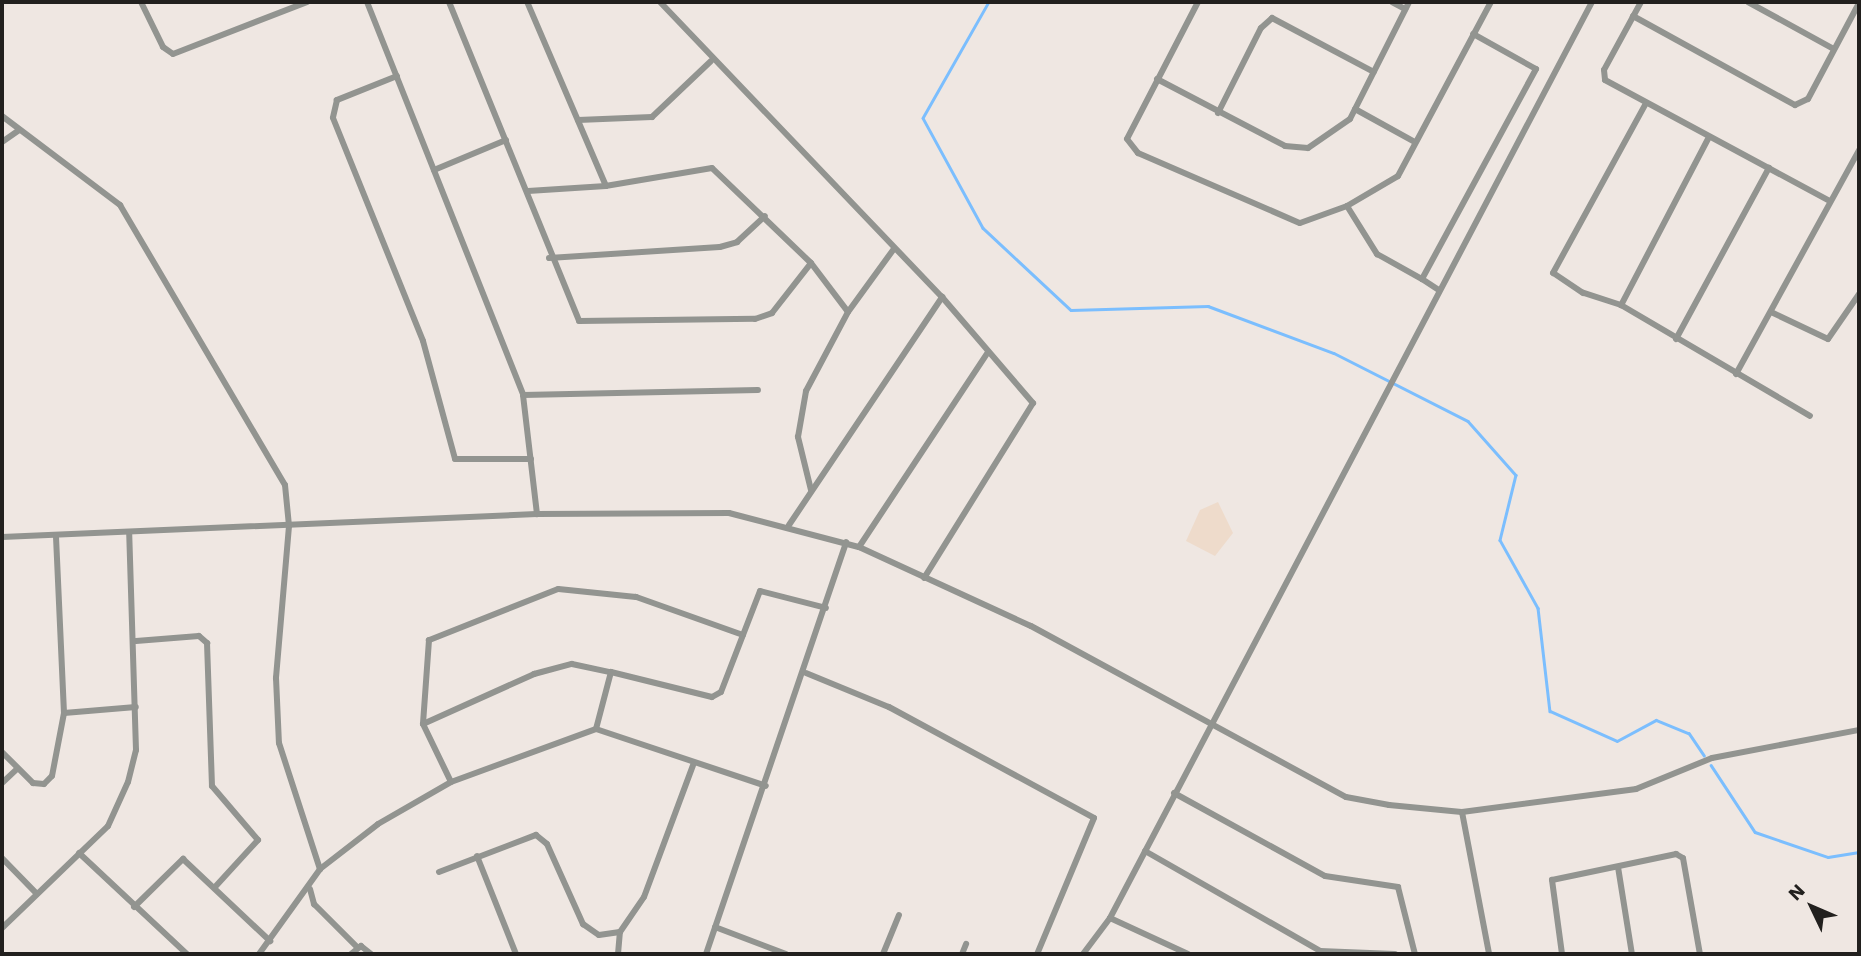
<!DOCTYPE html>
<style>
body{margin:0}
#map{position:relative;width:1861px;height:956px;overflow:hidden;background:#efe7e2;font-family:"Work Sans",sans-serif}
div>[style]{position:absolute}
.commercial>*{inset:0;background:#eedbcb}
.stream>*{height:2.5px;margin:-1.25px;padding:0 1.25px;transform-origin:1.25px;border-radius:1.25px;background:#7bbefe}
.street>*{height:6px;margin:-3px;padding:0 3px;transform-origin:3px;border-radius:3px;background:#929490}
span{translate:-50% -50%;white-space:nowrap;text-align:center;line-height:1.15;-webkit-text-stroke:5px #efe7e2;paint-order:stroke}
.frame{position:absolute;inset:0;border:4px solid #22201e;pointer-events:none}
.north{position:absolute;left:1777px;top:872px;width:70px;height:70px;-webkit-text-stroke:5px #efe7e2;paint-order:stroke;rotate:314deg;font-size:19px;font-weight:700;line-height:28px;text-align:center;color:#22201e}
.north::after{content:'';display:block;margin:auto;width:24px;height:32px;background:#22201e;clip-path:polygon(50% 0,100% 100%,50% 72%,0 100%)}
</style>
<div id="map">
<div class="commercial">
<i style="clip-path:polygon(1218px 502px,1233px 533px,1215px 556px,1186px 541px,1200px 510px)"></i>
</div>
<div class="stream">
<i style="left:989px;top:2px;width:133px;rotate:119.6deg"></i>
<i style="left:923px;top:118px;width:125px;rotate:61.4deg"></i>
<i style="left:983px;top:228px;width:120px;rotate:43deg"></i>
<i style="left:1071px;top:310px;width:137px;rotate:-1.7deg"></i>
<i style="left:1208px;top:306px;width:134px;rotate:20.5deg"></i>
<i style="left:1334px;top:353px;width:150px;rotate:26.9deg"></i>
<i style="left:1468px;top:421px;width:72px;rotate:48.4deg"></i>
<i style="left:1516px;top:475px;width:67px;rotate:103.8deg"></i>
<i style="left:1500px;top:540px;width:78px;rotate:60.8deg"></i>
<i style="left:1538px;top:608px;width:104px;rotate:83.4deg"></i>
<i style="left:1550px;top:711px;width:73px;rotate:24.1deg"></i>
<i style="left:1617px;top:741px;width:44px;rotate:-28.3deg"></i>
<i style="left:1656px;top:720px;width:35px;rotate:22deg"></i>
<i style="left:1689px;top:733px;width:27px;rotate:56deg"></i>
<i style="left:1711px;top:765px;width:80px;rotate:56.7deg"></i>
<i style="left:1755px;top:832px;width:77px;rotate:18.9deg"></i>
<i style="left:1828px;top:857px;width:31px;rotate:-9deg"></i>
</div>
<div class="street">
<i style="left:141px;top:2px;width:50px;rotate:63.9deg"></i>
<i style="left:163px;top:47px;width:12px;rotate:35deg"></i>
<i style="left:173px;top:54px;width:144px;rotate:-21.2deg"></i>
<i style="left:367px;top:2px;width:423px;rotate:68.3deg"></i>
<i style="left:523px;top:395px;width:120px;rotate:83.3deg"></i>
<i style="left:449px;top:2px;width:344px;rotate:67.8deg"></i>
<i style="left:579px;top:321px;width:176px;rotate:-0.7deg"></i>
<i style="left:755px;top:319px;width:18px;rotate:-19deg"></i>
<i style="left:772px;top:313px;width:63px;rotate:-52deg"></i>
<i style="left:811px;top:263px;width:137px;rotate:-136.2deg"></i>
<i style="left:712px;top:168px;width:108px;rotate:170.4deg"></i>
<i style="left:606px;top:186px;width:200px;rotate:-113.2deg"></i>
<i style="left:660px;top:2px;width:408px;rotate:46.3deg"></i>
<i style="left:942px;top:297px;width:140px;rotate:49.4deg"></i>
<i style="left:1033px;top:403px;width:206px;rotate:121.9deg"></i>
<i style="left:1198px;top:2px;width:154px;rotate:117.4deg"></i>
<i style="left:1127px;top:139px;width:18px;rotate:52deg"></i>
<i style="left:1138px;top:153px;width:176px;rotate:23.4deg"></i>
<i style="left:1300px;top:223px;width:50px;rotate:-19.9deg"></i>
<i style="left:1347px;top:206px;width:59px;rotate:-30.5deg"></i>
<i style="left:1398px;top:176px;width:197px;rotate:-61.9deg"></i>
<i style="left:1392px;top:2px;width:15px;rotate:28deg"></i>
<i style="left:1641px;top:2px;width:77px;rotate:118.6deg"></i>
<i style="left:1604px;top:70px;width:10px;rotate:84deg"></i>
<i style="left:1605px;top:80px;width:255px;rotate:28.3deg"></i>
<i style="left:1748px;top:2px;width:98px;rotate:28.7deg"></i>
<i style="left:1633px;top:16px;width:185px;rotate:28.8deg"></i>
<i style="left:1795px;top:105px;width:14px;rotate:-25deg"></i>
<i style="left:1808px;top:99px;width:109px;rotate:-62deg"></i>
<i style="left:397px;top:76px;width:65px;rotate:158.2deg"></i>
<i style="left:337px;top:100px;width:18px;rotate:103deg"></i>
<i style="left:333px;top:118px;width:240px;rotate:68deg"></i>
<i style="left:423px;top:341px;width:122px;rotate:74.8deg"></i>
<i style="left:455px;top:459px;width:76px"></i>
<i style="left:1157px;top:79px;width:144px;rotate:27.6deg"></i>
<i style="left:1285px;top:146px;width:23px;rotate:5deg"></i>
<i style="left:1308px;top:148px;width:51px;rotate:-34.6deg"></i>
<i style="left:1350px;top:119px;width:131px;rotate:-63.2deg"></i>
<i style="left:1355px;top:109px;width:68px;rotate:28.8deg"></i>
<i style="left:1218px;top:113px;width:95px;rotate:-63.2deg"></i>
<i style="left:1261px;top:28px;width:15px;rotate:-42deg"></i>
<i style="left:1272px;top:18px;width:115px;rotate:27.9deg"></i>
<i style="left:2px;top:116px;width:148px;rotate:37deg"></i>
<i style="left:120px;top:205px;width:325px;rotate:59.5deg"></i>
<i style="left:285px;top:485px;width:41px;rotate:84.4deg"></i>
<i style="left:289px;top:526px;width:153px;rotate:94.9deg"></i>
<i style="left:276px;top:678px;width:65px;rotate:87.4deg"></i>
<i style="left:279px;top:743px;width:133px;rotate:72deg"></i>
<i style="left:578px;top:120px;width:74px;rotate:-2.3deg"></i>
<i style="left:652px;top:117px;width:81px;rotate:-43.5deg"></i>
<i style="left:1709px;top:137px;width:190px;rotate:117.6deg"></i>
<i style="left:1621px;top:305px;width:219px;rotate:30.4deg"></i>
<i style="left:2px;top:142px;width:21px;rotate:-35deg"></i>
<i style="left:434px;top:170px;width:78px;rotate:-22.6deg"></i>
<i style="left:528px;top:191px;width:78px;rotate:-3.7deg"></i>
<i style="left:1347px;top:206px;width:57px;rotate:58deg"></i>
<i style="left:1377px;top:254px;width:51px;rotate:29.1deg"></i>
<i style="left:1422px;top:279px;width:239px;rotate:-61.5deg"></i>
<i style="left:1536px;top:69px;width:72px;rotate:-150.9deg"></i>
<i style="left:549px;top:258px;width:171px;rotate:-3.7deg"></i>
<i style="left:720px;top:247px;width:18px;rotate:-16deg"></i>
<i style="left:737px;top:242px;width:38px;rotate:-43deg"></i>
<i style="left:811px;top:263px;width:61px;rotate:52.9deg"></i>
<i style="left:1422px;top:279px;width:20px;rotate:33deg"></i>
<i style="left:1621px;top:305px;width:40px;rotate:-162deg"></i>
<i style="left:1583px;top:293px;width:36px;rotate:-146deg"></i>
<i style="left:1553px;top:273px;width:194px;rotate:-61.3deg"></i>
<i style="left:1771px;top:312px;width:63px;rotate:25.3deg"></i>
<i style="left:1828px;top:339px;width:55px;rotate:-55.4deg"></i>
<i style="left:1676px;top:339px;width:195px;rotate:-61.5deg"></i>
<i style="left:1736px;top:374px;width:256px;rotate:-61.2deg"></i>
<i style="left:523px;top:395px;width:235px;rotate:-1.2deg"></i>
<i style="left:811px;top:490px;width:55px;rotate:-103.8deg"></i>
<i style="left:798px;top:437px;width:47px;rotate:-80.1deg"></i>
<i style="left:806px;top:391px;width:89px;rotate:-62deg"></i>
<i style="left:848px;top:312px;width:77px;rotate:-54deg"></i>
<i style="left:789px;top:525px;width:275px;rotate:-56.1deg"></i>
<i style="left:2px;top:537px;width:535px;rotate:-2.46deg"></i>
<i style="left:537px;top:514px;width:192px;rotate:-0.3deg"></i>
<i style="left:729px;top:513px;width:134px;rotate:14.7deg"></i>
<i style="left:859px;top:547px;width:189px;rotate:24.7deg"></i>
<i style="left:1031px;top:626px;width:358px;rotate:28.5deg"></i>
<i style="left:1346px;top:797px;width:44px;rotate:10.5deg"></i>
<i style="left:1389px;top:805px;width:73px;rotate:5.5deg"></i>
<i style="left:1462px;top:812px;width:176px;rotate:-7.5deg"></i>
<i style="left:1636px;top:789px;width:82px;rotate:-22.2deg"></i>
<i style="left:1712px;top:758px;width:150px;rotate:-10.8deg"></i>
<i style="left:859px;top:547px;width:234px;rotate:-56.5deg"></i>
<i style="left:743px;top:635px;width:114px;rotate:-160.4deg"></i>
<i style="left:636px;top:597px;width:78px;rotate:-174.1deg"></i>
<i style="left:558px;top:589px;width:139px;rotate:158.4deg"></i>
<i style="left:429px;top:640px;width:84px;rotate:94.1deg"></i>
<i style="left:423px;top:724px;width:64px;rotate:64.2deg"></i>
<i style="left:451px;top:782px;width:154px;rotate:-20.1deg"></i>
<i style="left:596px;top:729px;width:179px;rotate:18.5deg"></i>
<i style="left:136px;top:641px;width:63px;rotate:-4.5deg"></i>
<i style="left:199px;top:636px;width:11px;rotate:41deg"></i>
<i style="left:207px;top:643px;width:143px;rotate:88deg"></i>
<i style="left:212px;top:786px;width:71px;rotate:49.6deg"></i>
<i style="left:258px;top:840px;width:64px;rotate:132.5deg"></i>
<i style="left:806px;top:673px;width:90px;rotate:22.3deg"></i>
<i style="left:889px;top:707px;width:233px;rotate:28.4deg"></i>
<i style="left:1094px;top:818px;width:147px;rotate:112.7deg"></i>
<i style="left:64px;top:713px;width:72px;rotate:-4.8deg"></i>
<i style="left:423px;top:724px;width:122px;rotate:-24.2deg"></i>
<i style="left:534px;top:674px;width:39px;rotate:-15deg"></i>
<i style="left:572px;top:664px;width:40px;rotate:12deg"></i>
<i style="left:596px;top:729px;width:59px;rotate:-75.3deg"></i>
<i style="left:611px;top:672px;width:104px;rotate:13.9deg"></i>
<i style="left:712px;top:697px;width:10px;rotate:-29deg"></i>
<i style="left:721px;top:692px;width:108px;rotate:-68.9deg"></i>
<i style="left:760px;top:591px;width:68px;rotate:14.4deg"></i>
<i style="left:2px;top:752px;width:44px;rotate:45deg"></i>
<i style="left:33px;top:783px;width:11px;rotate:5deg"></i>
<i style="left:44px;top:784px;width:11px;rotate:-45deg"></i>
<i style="left:52px;top:776px;width:64px;rotate:-79.2deg"></i>
<i style="left:64px;top:713px;width:177px;rotate:-92.6deg"></i>
<i style="left:2px;top:783px;width:21px;rotate:-43deg"></i>
<i style="left:1174px;top:793px;width:172px;rotate:28.8deg"></i>
<i style="left:1325px;top:876px;width:74px;rotate:8.6deg"></i>
<i style="left:1398px;top:887px;width:69px;rotate:75.8deg"></i>
<i style="left:1462px;top:812px;width:145px;rotate:79.2deg"></i>
<i style="left:1145px;top:851px;width:202px;rotate:29.7deg"></i>
<i style="left:1320px;top:951px;width:75px;rotate:2.3deg"></i>
<i style="left:79px;top:853px;width:148px;rotate:43.1deg"></i>
<i style="left:477px;top:856px;width:105px;rotate:68.3deg"></i>
<i style="left:2px;top:858px;width:50px;rotate:45.8deg"></i>
<i style="left:1618px;top:867px;width:88px;rotate:80.9deg"></i>
<i style="left:439px;top:872px;width:104px;rotate:-20.9deg"></i>
<i style="left:536px;top:835px;width:14px;rotate:39deg"></i>
<i style="left:547px;top:844px;width:88px;rotate:65.8deg"></i>
<i style="left:583px;top:924px;width:19px;rotate:35deg"></i>
<i style="left:599px;top:935px;width:21px;rotate:-8deg"></i>
<i style="left:310px;top:889px;width:16px;rotate:75deg"></i>
<i style="left:314px;top:904px;width:61px;rotate:45deg"></i>
<i style="left:134px;top:907px;width:69px;rotate:-44.4deg"></i>
<i style="left:183px;top:859px;width:120px;rotate:43.3deg"></i>
<i style="left:1110px;top:918px;width:86px;rotate:24.8deg"></i>
<i style="left:715px;top:927px;width:76px;rotate:20.8deg"></i>
<i style="left:2px;top:928px;width:147px;rotate:-43.9deg"></i>
<i style="left:108px;top:826px;width:48px;rotate:-65.6deg"></i>
<i style="left:128px;top:782px;width:33px;rotate:-76deg"></i>
<i style="left:136px;top:750px;width:218px;rotate:-91.8deg"></i>
<i style="left:259px;top:954px;width:105px;rotate:-54.3deg"></i>
<i style="left:320px;top:869px;width:73px;rotate:-37.8deg"></i>
<i style="left:378px;top:824px;width:84px;rotate:-29.9deg"></i>
<i style="left:351px;top:954px;width:13px;rotate:-39deg"></i>
<i style="left:361px;top:946px;width:13px;rotate:39deg"></i>
<i style="left:618px;top:954px;width:22px;rotate:-85deg"></i>
<i style="left:620px;top:932px;width:42px;rotate:-55.6deg"></i>
<i style="left:644px;top:897px;width:141px;rotate:-69.6deg"></i>
<i style="left:706px;top:954px;width:435px;rotate:-71.2deg"></i>
<i style="left:883px;top:954px;width:42px;rotate:-67.7deg"></i>
<i style="left:962px;top:954px;width:11px;rotate:-68deg"></i>
<i style="left:1083px;top:954px;width:45px;rotate:-53.1deg"></i>
<i style="left:1110px;top:918px;width:1035px;rotate:-62.25deg"></i>
<i style="left:1562px;top:954px;width:75px;rotate:-97.7deg"></i>
<i style="left:1552px;top:880px;width:127px;rotate:-11.8deg"></i>
<i style="left:1676px;top:854px;width:8px;rotate:30deg"></i>
<i style="left:1683px;top:858px;width:97px;rotate:80deg"></i>
</div>
<div class="frame"></div>
<div class="north">N</div>
</div>
